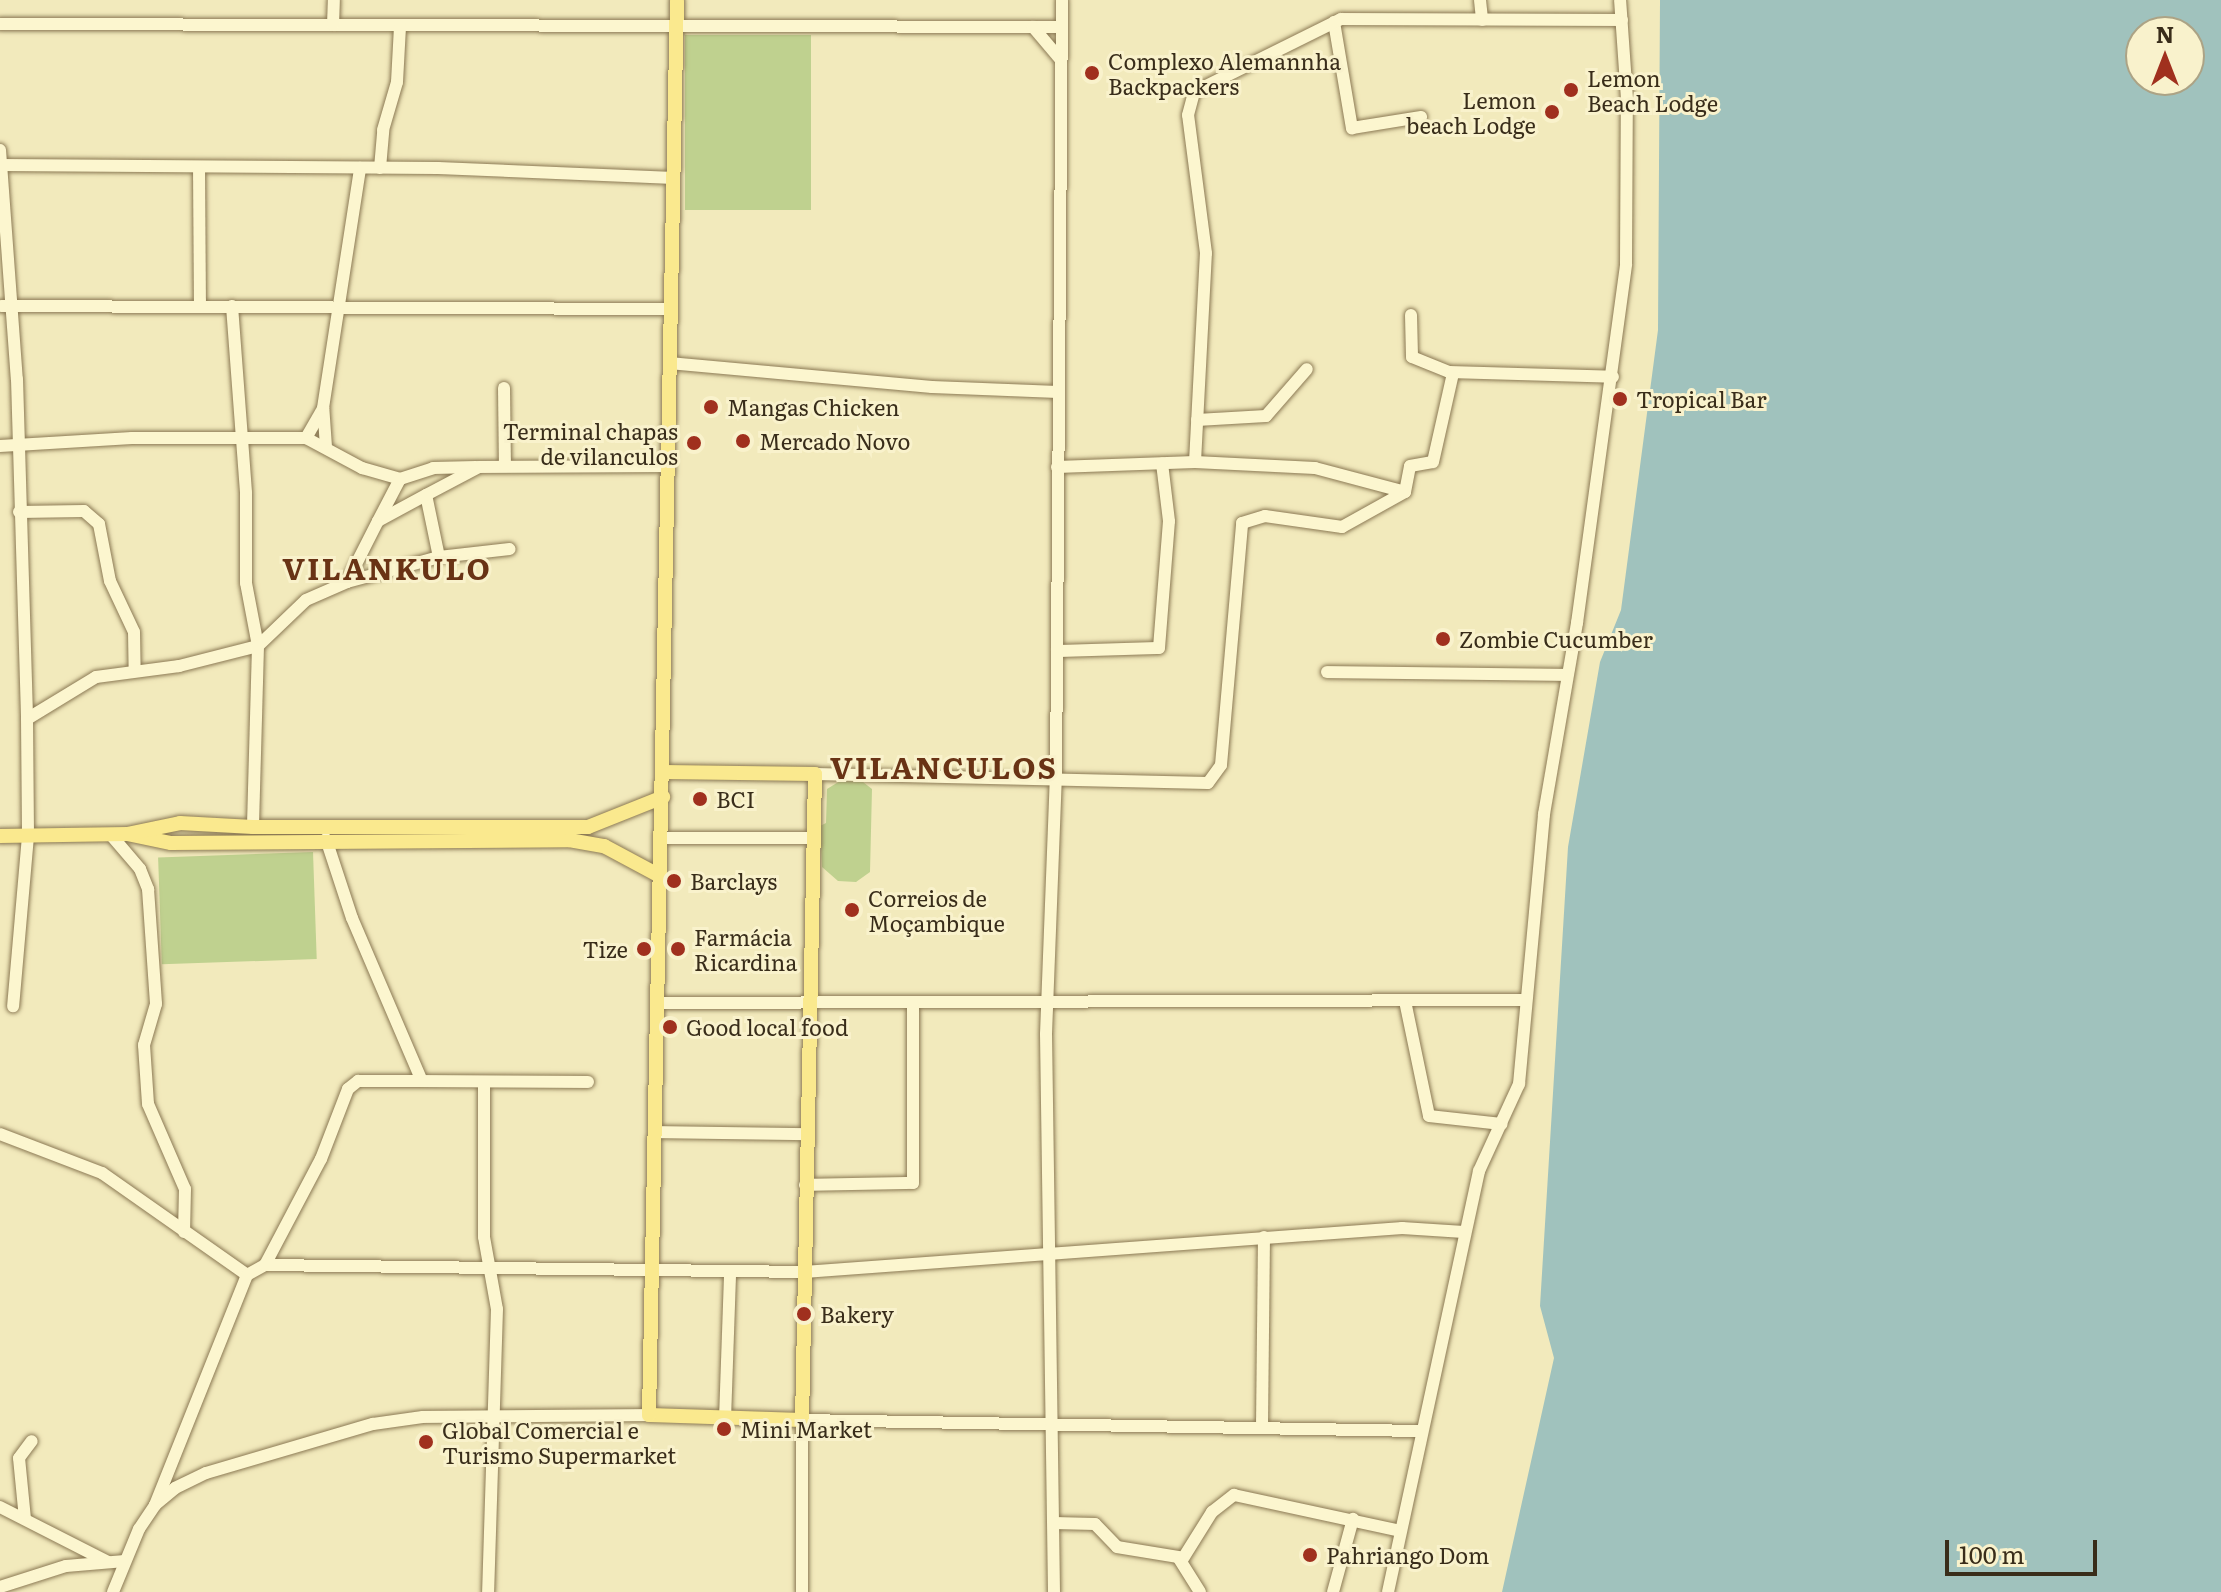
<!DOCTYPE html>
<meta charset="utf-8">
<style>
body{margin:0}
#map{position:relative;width:2221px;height:1592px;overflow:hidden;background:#f2eabc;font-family:Literata,serif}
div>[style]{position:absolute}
.green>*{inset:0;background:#bfd18f;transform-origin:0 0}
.water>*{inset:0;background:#a0c2bd}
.roads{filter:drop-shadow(0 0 2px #8b7954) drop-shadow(0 0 2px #8b7954)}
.minor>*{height:12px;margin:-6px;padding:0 6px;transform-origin:6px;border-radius:6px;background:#fcf6cf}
.major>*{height:14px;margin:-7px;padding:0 7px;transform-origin:7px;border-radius:7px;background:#fae98e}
.dots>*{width:22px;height:22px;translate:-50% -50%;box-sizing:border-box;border:4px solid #f9f2cc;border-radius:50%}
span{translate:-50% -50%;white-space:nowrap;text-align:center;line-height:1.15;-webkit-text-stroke:6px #f9f2cc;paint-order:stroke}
.poi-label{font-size:22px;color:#392d1a}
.left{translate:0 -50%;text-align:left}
.right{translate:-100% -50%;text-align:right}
.district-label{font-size:30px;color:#693315;font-weight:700;letter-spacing:2px}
.north{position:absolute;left:2125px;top:16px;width:80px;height:80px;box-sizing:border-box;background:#f9f2cc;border:2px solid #aca385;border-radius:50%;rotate:0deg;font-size:22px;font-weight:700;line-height:32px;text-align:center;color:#392d1a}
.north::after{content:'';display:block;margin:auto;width:28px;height:36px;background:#a0301e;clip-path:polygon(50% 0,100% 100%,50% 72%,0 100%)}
.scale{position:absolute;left:1945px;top:1540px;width:152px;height:36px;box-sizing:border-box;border:4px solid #392d1a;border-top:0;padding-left:10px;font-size:24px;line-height:28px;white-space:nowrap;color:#392d1a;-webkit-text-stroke:6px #f9f2cc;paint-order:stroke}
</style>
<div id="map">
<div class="green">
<i style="left:685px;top:35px;width:126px;height:175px"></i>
<i style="clip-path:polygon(840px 781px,863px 782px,872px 789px,870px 872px,856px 882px,838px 881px,822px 867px,820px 826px,826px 823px,827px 789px)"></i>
<i style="left:313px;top:852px;width:107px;height:155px;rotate:88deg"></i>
</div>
<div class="water">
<i style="clip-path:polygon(evenodd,1660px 0,2221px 0,2221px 1592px,1502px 1592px,1554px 1358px,1540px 1306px,1568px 847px,1600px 662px,1621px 610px,1658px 330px,1660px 0,2189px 32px,2189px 80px,2141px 80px,2141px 32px,2189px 32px)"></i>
</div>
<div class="roads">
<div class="minor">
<i style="left:1480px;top:0;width:20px;rotate:84deg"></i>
<i style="left:1334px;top:22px;width:108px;rotate:80.4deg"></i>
<i style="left:1352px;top:128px;width:70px;rotate:-9.1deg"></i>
<i style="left:0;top:24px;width:1062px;rotate:0.16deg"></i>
<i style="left:333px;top:25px;width:25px;rotate:-88deg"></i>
<i style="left:1033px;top:27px;width:43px;rotate:49.7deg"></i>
<i style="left:0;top:150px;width:230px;rotate:85.8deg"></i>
<i style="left:17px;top:379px;width:340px;rotate:88.3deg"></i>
<i style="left:27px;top:719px;width:117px;rotate:89.5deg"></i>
<i style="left:28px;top:836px;width:171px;rotate:95deg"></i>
<i style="left:0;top:165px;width:438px;rotate:0.4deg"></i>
<i style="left:438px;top:168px;width:236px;rotate:2.4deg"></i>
<i style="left:199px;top:167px;width:140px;rotate:89.6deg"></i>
<i style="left:380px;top:168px;width:38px;rotate:-85deg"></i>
<i style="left:383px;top:130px;width:50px;rotate:-73.7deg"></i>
<i style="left:397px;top:82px;width:56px;rotate:-86.9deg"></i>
<i style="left:1px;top:306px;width:669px;rotate:0.26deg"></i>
<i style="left:232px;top:306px;width:188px;rotate:85.7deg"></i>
<i style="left:246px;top:493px;width:90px;rotate:90deg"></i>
<i style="left:246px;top:583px;width:64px;rotate:79.2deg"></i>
<i style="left:258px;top:646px;width:66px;rotate:-43.8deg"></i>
<i style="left:306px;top:600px;width:45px;rotate:-23.7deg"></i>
<i style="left:347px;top:582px;width:95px;rotate:-15.2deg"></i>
<i style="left:439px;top:557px;width:63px;rotate:-101.8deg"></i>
<i style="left:426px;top:495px;width:60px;rotate:-27.8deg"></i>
<i style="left:479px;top:467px;width:188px;rotate:-0.3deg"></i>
<i style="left:1411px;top:315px;width:42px;rotate:88.6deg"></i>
<i style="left:1412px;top:357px;width:40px;rotate:22deg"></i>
<i style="left:1449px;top:372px;width:164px;rotate:1.7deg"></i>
<i style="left:669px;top:363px;width:264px;rotate:5.2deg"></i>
<i style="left:932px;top:387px;width:126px;rotate:2.3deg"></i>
<i style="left:504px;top:388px;width:78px;rotate:89.3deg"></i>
<i style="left:1197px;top:420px;width:69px;rotate:-3.3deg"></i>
<i style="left:1266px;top:416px;width:62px;rotate:-48.9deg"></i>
<i style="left:306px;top:438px;width:34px;rotate:-60deg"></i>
<i style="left:0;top:446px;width:132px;rotate:-3.5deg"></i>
<i style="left:132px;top:438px;width:174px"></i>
<i style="left:306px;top:438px;width:64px;rotate:28.2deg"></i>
<i style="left:362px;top:468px;width:40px;rotate:16deg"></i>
<i style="left:400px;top:479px;width:35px;rotate:-18deg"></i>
<i style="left:433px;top:468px;width:43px;rotate:-1.3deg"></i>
<i style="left:326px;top:447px;width:39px;rotate:-94deg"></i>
<i style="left:323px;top:408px;width:243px;rotate:-81.2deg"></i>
<i style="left:1195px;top:462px;width:209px;rotate:-87deg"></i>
<i style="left:1206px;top:253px;width:139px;rotate:-97.4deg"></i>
<i style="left:1188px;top:115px;width:24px;rotate:-75deg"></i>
<i style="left:1194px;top:92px;width:164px;rotate:-26.4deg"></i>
<i style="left:1341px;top:19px;width:281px;rotate:0.2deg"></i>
<i style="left:1057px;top:467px;width:138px;rotate:-2.1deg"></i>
<i style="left:1195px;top:462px;width:120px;rotate:2.9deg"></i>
<i style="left:1315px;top:468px;width:93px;rotate:14.9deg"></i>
<i style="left:19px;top:512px;width:65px;rotate:-0.9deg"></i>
<i style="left:84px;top:511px;width:20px;rotate:41deg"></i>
<i style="left:99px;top:524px;width:58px;rotate:79.1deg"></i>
<i style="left:110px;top:581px;width:56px;rotate:64.8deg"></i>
<i style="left:134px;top:632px;width:39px;rotate:89deg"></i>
<i style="left:378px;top:521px;width:47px;rotate:-62.4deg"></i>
<i style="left:439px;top:557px;width:71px;rotate:-6.4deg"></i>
<i style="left:347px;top:582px;width:68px;rotate:-63.1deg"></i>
<i style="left:378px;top:521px;width:55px;rotate:-28.4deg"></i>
<i style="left:1057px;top:651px;width:102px;rotate:-1.7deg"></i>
<i style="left:1159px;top:648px;width:127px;rotate:-85.5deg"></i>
<i style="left:1169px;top:521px;width:58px;rotate:-96.9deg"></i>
<i style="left:1327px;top:672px;width:240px;rotate:0.7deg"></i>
<i style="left:27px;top:719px;width:81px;rotate:-31.3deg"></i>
<i style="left:96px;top:677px;width:84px;rotate:-7.5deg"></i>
<i style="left:179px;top:666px;width:81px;rotate:-14.2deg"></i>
<i style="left:258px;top:646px;width:181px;rotate:91.6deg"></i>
<i style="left:815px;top:774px;width:393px;rotate:1.3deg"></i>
<i style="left:1208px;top:783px;width:22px;rotate:-54deg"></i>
<i style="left:1221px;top:765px;width:243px;rotate:-85deg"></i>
<i style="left:1242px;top:523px;width:24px;rotate:-17deg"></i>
<i style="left:1265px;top:516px;width:78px;rotate:8.1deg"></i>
<i style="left:1342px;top:527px;width:72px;rotate:-29.1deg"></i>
<i style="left:1405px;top:492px;width:26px;rotate:-79deg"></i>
<i style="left:1410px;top:466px;width:23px;rotate:-10deg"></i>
<i style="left:1433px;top:462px;width:91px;rotate:-77.3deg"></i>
<i style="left:111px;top:835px;width:45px;rotate:49.5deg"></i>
<i style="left:140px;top:869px;width:22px;rotate:68deg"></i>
<i style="left:148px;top:889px;width:115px;rotate:86deg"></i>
<i style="left:156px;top:1004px;width:43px;rotate:106.3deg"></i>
<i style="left:144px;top:1045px;width:59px;rotate:86.1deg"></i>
<i style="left:148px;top:1104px;width:93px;rotate:66.5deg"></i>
<i style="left:185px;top:1189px;width:43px;rotate:91.3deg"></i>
<i style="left:663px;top:838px;width:149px"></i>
<i style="left:326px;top:839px;width:83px;rotate:71.8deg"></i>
<i style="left:352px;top:918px;width:177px;rotate:66.8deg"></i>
<i style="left:422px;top:1081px;width:166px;rotate:0.3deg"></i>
<i style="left:1405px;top:1001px;width:117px;rotate:78.2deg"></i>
<i style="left:1429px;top:1116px;width:73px;rotate:6.3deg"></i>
<i style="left:659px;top:1003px;width:867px;rotate:-0.2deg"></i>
<i style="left:484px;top:1083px;width:154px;rotate:90deg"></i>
<i style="left:484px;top:1237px;width:73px;rotate:79.8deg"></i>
<i style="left:497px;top:1309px;width:283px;rotate:91.8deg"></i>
<i style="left:656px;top:1132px;width:149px;rotate:0.8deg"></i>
<i style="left:0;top:1134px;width:109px;rotate:20.9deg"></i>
<i style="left:102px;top:1173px;width:177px;rotate:35.1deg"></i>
<i style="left:805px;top:1185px;width:108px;rotate:-1.1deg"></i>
<i style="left:913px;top:1183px;width:180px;rotate:-90deg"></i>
<i style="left:265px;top:1265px;width:120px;rotate:-62.2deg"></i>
<i style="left:321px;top:1159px;width:75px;rotate:-68.9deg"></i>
<i style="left:348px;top:1089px;width:13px;rotate:-39deg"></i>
<i style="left:358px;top:1081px;width:64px"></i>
<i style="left:725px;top:1419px;width:146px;rotate:-88deg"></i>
<i style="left:1262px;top:1427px;width:190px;rotate:-89.4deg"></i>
<i style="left:155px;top:1505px;width:248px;rotate:-68.2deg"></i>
<i style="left:247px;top:1275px;width:21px;rotate:-29deg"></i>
<i style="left:265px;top:1265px;width:539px;rotate:0.74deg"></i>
<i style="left:804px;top:1272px;width:600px;rotate:-4.21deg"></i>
<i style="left:1402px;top:1228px;width:62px;rotate:3.7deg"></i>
<i style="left:0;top:1507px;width:121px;rotate:27deg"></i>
<i style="left:25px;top:1519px;width:61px;rotate:-95.6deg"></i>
<i style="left:19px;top:1458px;width:21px;rotate:-53deg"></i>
<i style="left:1054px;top:1523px;width:41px;rotate:1.4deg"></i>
<i style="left:1095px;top:1524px;width:32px;rotate:46deg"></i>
<i style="left:1117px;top:1547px;width:62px;rotate:9.3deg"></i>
<i style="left:1178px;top:1557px;width:41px;rotate:57.8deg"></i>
<i style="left:1182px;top:1560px;width:57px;rotate:-58deg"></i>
<i style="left:1212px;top:1512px;width:28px;rotate:-38deg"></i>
<i style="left:1234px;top:1495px;width:170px;rotate:12.2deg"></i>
<i style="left:0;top:1587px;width:69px;rotate:-17.7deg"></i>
<i style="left:66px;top:1566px;width:59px;rotate:-4.8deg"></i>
<i style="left:113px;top:1592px;width:68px;rotate:-67.6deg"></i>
<i style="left:139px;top:1529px;width:29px;rotate:-56deg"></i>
<i style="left:155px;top:1505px;width:26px;rotate:-40deg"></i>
<i style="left:175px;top:1488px;width:34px;rotate:-26deg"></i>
<i style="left:206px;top:1473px;width:174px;rotate:-16.4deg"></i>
<i style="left:373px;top:1424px;width:50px;rotate:-8deg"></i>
<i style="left:423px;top:1417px;width:226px;rotate:-0.5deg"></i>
<i style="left:802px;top:1592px;width:172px;rotate:-90deg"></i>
<i style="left:802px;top:1420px;width:619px;rotate:1.02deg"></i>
<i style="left:1054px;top:1592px;width:558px;rotate:-90.82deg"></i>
<i style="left:1046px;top:1034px;width:256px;rotate:-87.8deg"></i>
<i style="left:1056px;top:778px;width:778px;rotate:-89.56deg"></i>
<i style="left:1333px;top:1592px;width:76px;rotate:-74.7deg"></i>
<i style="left:1388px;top:1592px;width:431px;rotate:-77.8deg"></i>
<i style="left:1479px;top:1171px;width:96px;rotate:-65.3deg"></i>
<i style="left:1519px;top:1084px;width:271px;rotate:-84.7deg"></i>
<i style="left:1544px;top:814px;width:194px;rotate:-80.2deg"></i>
<i style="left:1577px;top:623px;width:362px;rotate:-82.2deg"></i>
<i style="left:1626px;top:264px;width:165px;rotate:-89.7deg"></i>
<i style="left:1627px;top:99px;width:99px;rotate:-94deg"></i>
</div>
<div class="major">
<i style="left:664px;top:772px;width:151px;rotate:0.8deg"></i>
<i style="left:815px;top:774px;width:646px;rotate:91.15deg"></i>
<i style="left:802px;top:1420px;width:153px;rotate:-178.1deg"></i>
<i style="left:649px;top:1415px;width:1415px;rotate:-88.87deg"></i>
<i style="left:127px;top:834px;width:45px;rotate:11.6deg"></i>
<i style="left:171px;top:843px;width:398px;rotate:-0.4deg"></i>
<i style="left:569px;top:840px;width:36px;rotate:10deg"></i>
<i style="left:604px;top:846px;width:64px;rotate:28.2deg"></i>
<i style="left:0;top:836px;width:127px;rotate:-0.9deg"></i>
<i style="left:127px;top:834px;width:54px;rotate:-11.7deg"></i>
<i style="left:180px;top:823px;width:73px;rotate:3.1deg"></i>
<i style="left:253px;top:827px;width:335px"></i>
<i style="left:588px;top:827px;width:81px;rotate:-21.8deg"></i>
</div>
</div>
<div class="dots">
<i style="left:1092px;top:73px;background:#a0301e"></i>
<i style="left:1571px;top:90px;background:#a0301e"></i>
<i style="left:1552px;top:112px;background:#a0301e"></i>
<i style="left:1620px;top:399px;background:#a0301e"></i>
<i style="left:711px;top:407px;background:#a0301e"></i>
<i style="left:743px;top:441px;background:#a0301e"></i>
<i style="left:694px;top:443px;background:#a0301e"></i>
<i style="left:1443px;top:639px;background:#a0301e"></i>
<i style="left:700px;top:799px;background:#a0301e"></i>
<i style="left:674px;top:881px;background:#a0301e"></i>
<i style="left:852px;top:910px;background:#a0301e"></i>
<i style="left:644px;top:949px;background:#a0301e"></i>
<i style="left:678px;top:949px;background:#a0301e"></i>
<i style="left:670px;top:1027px;background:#a0301e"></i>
<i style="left:804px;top:1314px;background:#a0301e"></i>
<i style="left:724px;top:1429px;background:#a0301e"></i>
<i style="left:426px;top:1442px;background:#a0301e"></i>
<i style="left:1310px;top:1555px;background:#a0301e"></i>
</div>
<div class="poi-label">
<span class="left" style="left:1108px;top:73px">Complexo Alemannha<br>Backpackers</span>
<span class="left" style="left:1587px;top:90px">Lemon<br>Beach Lodge</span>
<span class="right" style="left:1536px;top:112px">Lemon<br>beach Lodge</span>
<span class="left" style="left:1636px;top:399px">Tropical Bar</span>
<span class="left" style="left:727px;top:407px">Mangas Chicken</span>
<span class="right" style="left:678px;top:443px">Terminal chapas<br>de vilanculos</span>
<span class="left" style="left:759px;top:441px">Mercado Novo</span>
<span class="left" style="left:1459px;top:639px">Zombie Cucumber</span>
<span class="left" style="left:716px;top:799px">BCI</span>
<span class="left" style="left:690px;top:881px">Barclays</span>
<span class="left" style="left:868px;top:910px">Correios de<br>Moçambique</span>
<span class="left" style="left:694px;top:949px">Farmácia<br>Ricardina</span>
<span class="right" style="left:628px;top:949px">Tize</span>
<span class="left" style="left:686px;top:1027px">Good local food</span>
<span class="left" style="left:820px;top:1314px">Bakery</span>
<span class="left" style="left:442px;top:1442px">Global Comercial e<br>Turismo Supermarket</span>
<span class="left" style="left:740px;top:1429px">Mini Market</span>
<span class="left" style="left:1326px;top:1555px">Pahriango Dom</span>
</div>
<div class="district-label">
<span style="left:387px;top:567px">VILANKULO</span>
<span style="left:944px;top:766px">VILANCULOS</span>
</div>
<div class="north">N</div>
<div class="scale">100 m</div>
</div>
